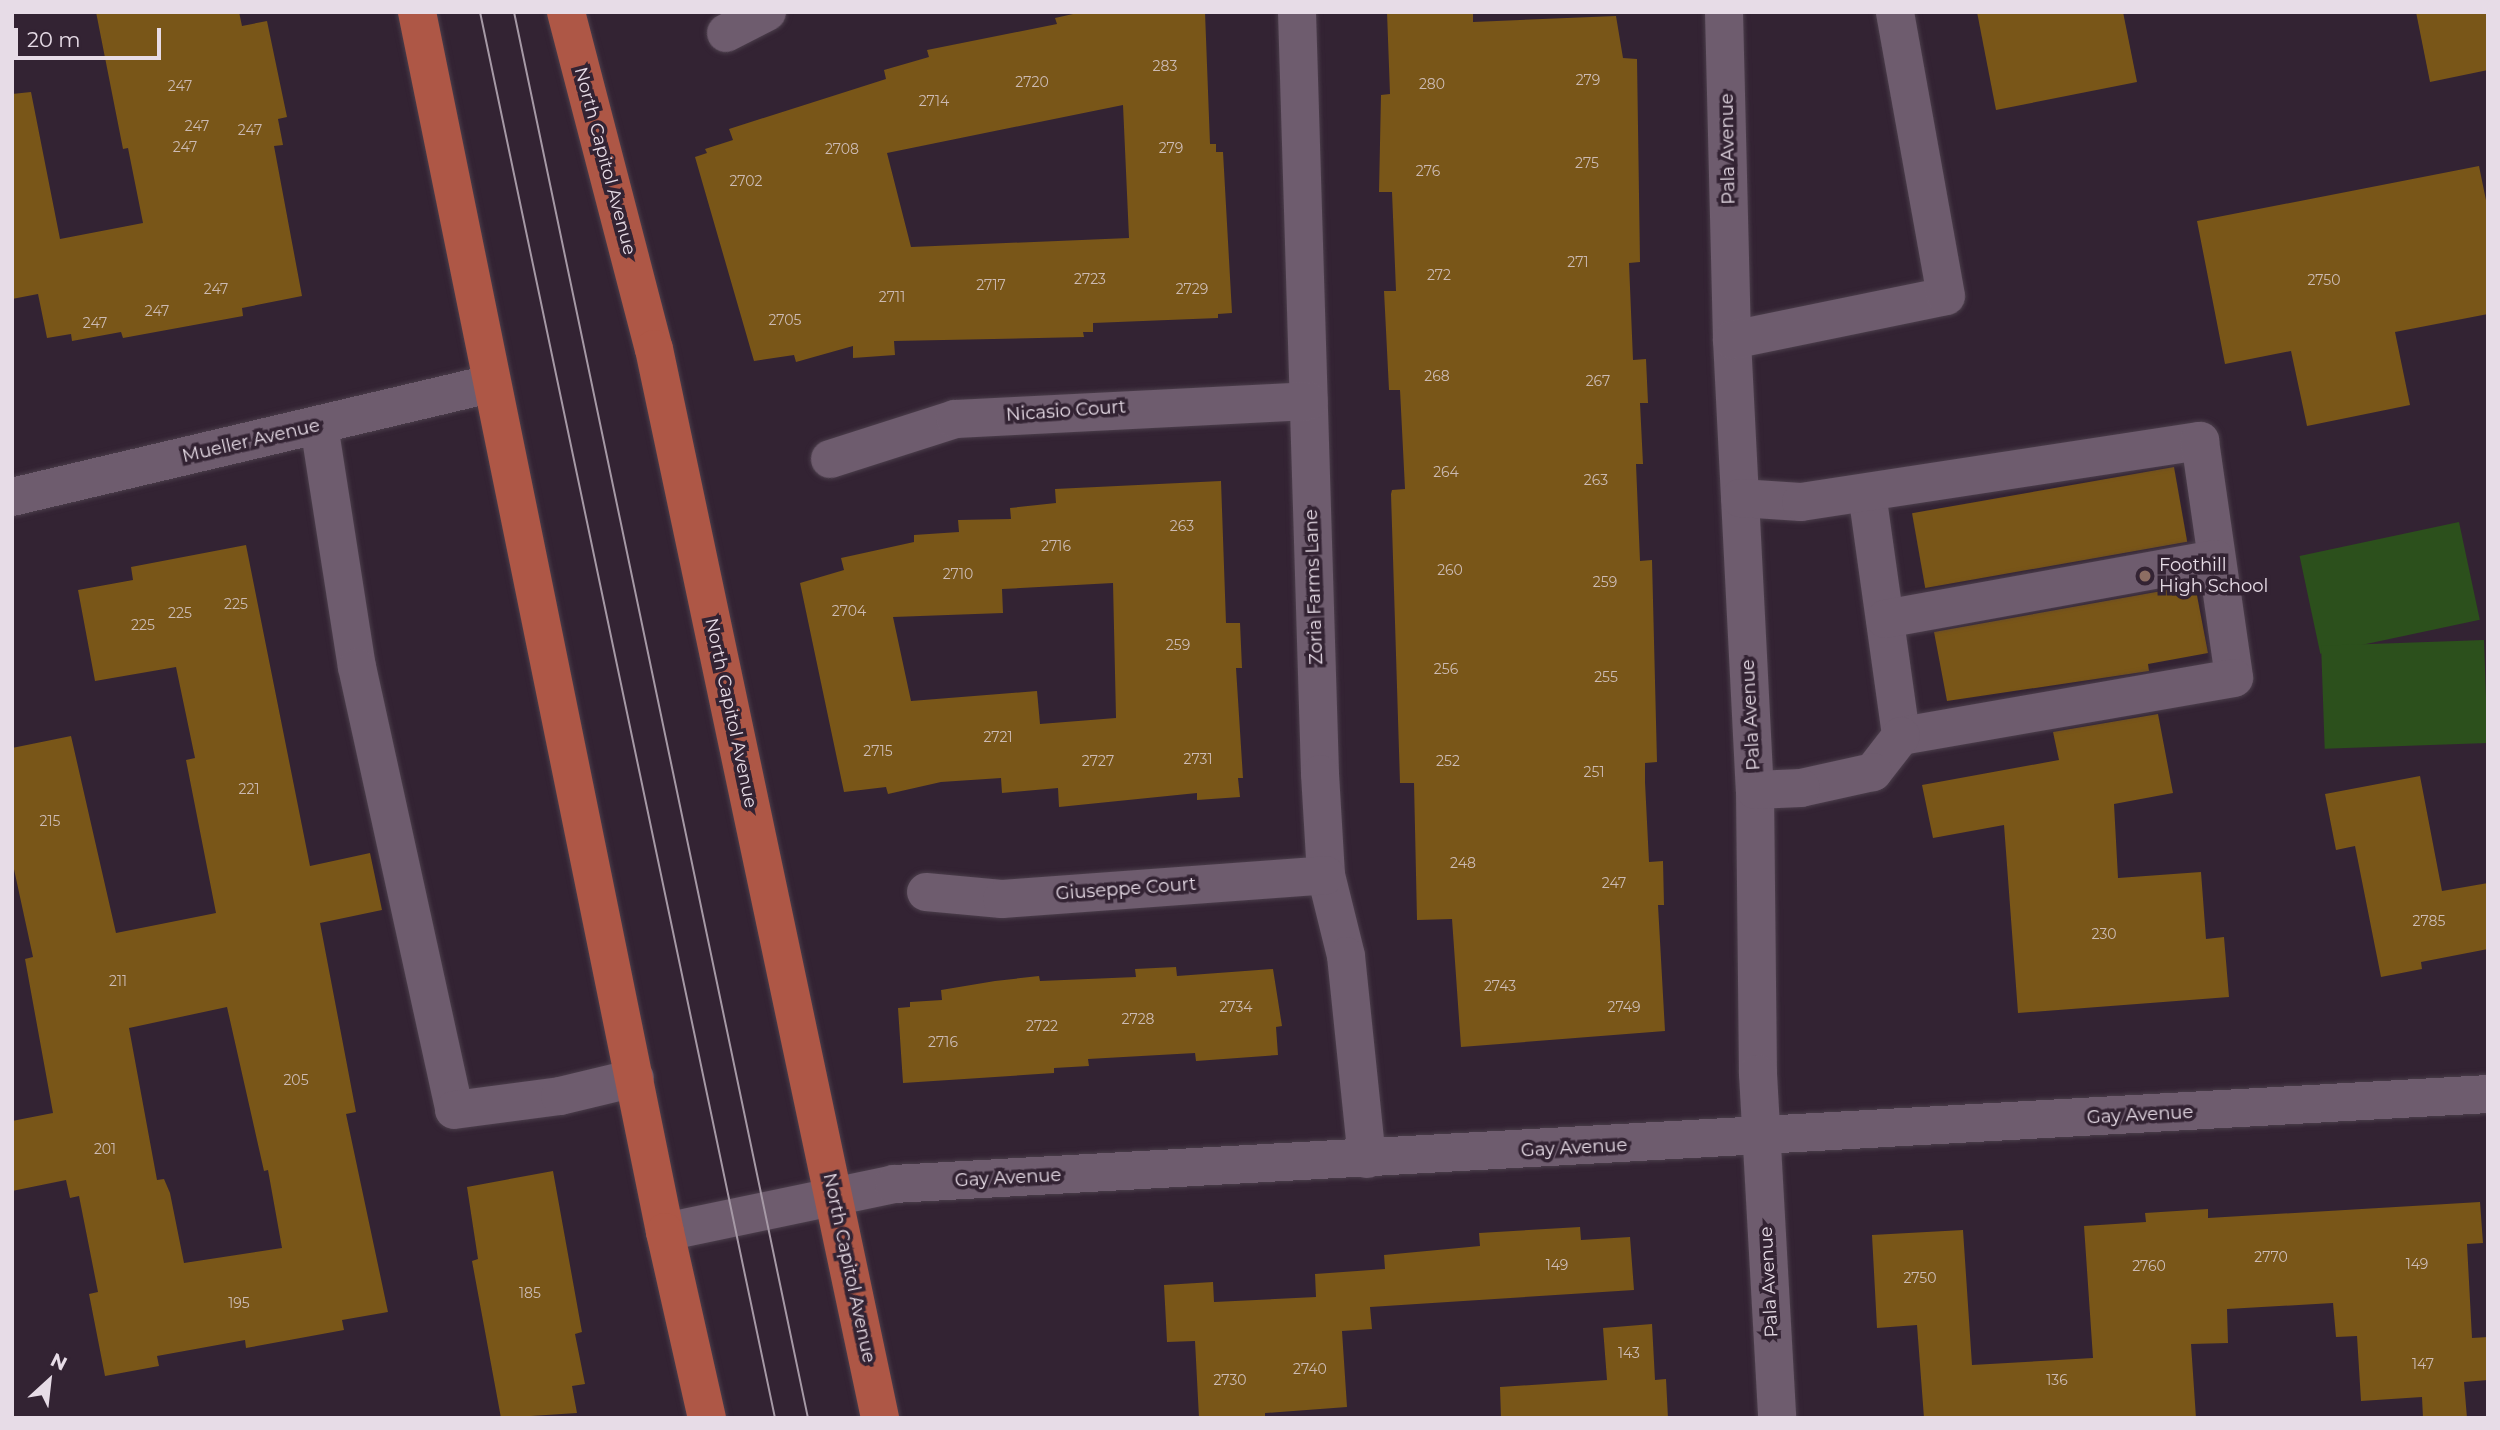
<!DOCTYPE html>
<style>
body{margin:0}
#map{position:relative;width:2500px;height:1430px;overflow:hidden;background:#332333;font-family:Montserrat,sans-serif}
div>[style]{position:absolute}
.green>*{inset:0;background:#2c501c;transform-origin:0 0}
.building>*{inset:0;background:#795618;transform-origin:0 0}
.roads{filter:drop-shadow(0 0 2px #4b3e4b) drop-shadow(0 0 2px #4b3e4b)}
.minor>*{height:38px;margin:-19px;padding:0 19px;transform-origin:19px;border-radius:19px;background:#6e5c6e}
.major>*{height:38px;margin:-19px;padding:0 19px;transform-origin:19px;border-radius:19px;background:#ae5746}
.tram>*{height:2px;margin:-1px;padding:0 1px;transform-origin:1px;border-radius:1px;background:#a699a6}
.dots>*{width:19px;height:19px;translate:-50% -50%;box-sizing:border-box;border:4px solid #332333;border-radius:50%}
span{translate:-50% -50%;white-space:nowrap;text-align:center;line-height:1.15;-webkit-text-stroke:7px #332333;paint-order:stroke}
.number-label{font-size:14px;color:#ccbab3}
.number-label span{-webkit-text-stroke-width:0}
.street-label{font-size:18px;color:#e7dce7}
.poi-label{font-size:18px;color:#e7dce7}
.left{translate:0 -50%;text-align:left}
.frame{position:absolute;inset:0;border:14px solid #e7dce7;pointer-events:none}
.north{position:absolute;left:14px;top:1346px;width:70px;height:70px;-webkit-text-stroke:5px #332333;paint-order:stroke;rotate:27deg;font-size:19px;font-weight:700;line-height:28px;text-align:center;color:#e7dce7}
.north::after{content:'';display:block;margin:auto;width:24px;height:32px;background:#e7dce7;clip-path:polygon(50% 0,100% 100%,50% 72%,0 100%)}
.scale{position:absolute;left:14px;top:28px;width:147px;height:32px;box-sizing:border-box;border:4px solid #e7dce7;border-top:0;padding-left:9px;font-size:21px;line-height:24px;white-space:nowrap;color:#e7dce7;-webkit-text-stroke:5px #332333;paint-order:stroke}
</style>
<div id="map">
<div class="green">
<i style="left:2459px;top:522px;width:100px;height:163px;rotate:78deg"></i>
<i style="left:2484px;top:640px;width:103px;height:163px;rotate:88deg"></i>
</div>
<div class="building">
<i style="clip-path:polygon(96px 12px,239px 12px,242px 26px,267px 21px,287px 117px,278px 119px,283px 145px,274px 146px,302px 296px,242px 308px,243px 316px,123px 338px,121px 332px,72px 341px,71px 334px,47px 338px,38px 294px,12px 299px,12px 94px,31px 92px,60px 239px,143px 223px,128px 148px,123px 149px)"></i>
<i style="clip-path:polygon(evenodd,1082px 12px,1205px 12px,1210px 144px,1216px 144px,1216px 152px,1223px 152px,1232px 313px,1218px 314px,1218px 318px,1093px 323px,1093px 332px,1083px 332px,1084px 337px,894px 341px,895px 355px,853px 358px,853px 346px,796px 362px,794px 355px,754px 361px,695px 157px,707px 153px,705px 149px,733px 140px,729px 129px,886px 79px,884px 70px,929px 57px,927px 50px,1057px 24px,1055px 18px,1082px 12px,1123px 105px,1129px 238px,911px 247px,887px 153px,1123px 105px)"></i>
<i style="clip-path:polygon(1387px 12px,1473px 12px,1473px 22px,1616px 16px,1623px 58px,1637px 59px,1640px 262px,1629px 263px,1633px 360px,1646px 359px,1648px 403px,1640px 403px,1643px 464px,1636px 464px,1640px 561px,1652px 560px,1657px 762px,1645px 763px,1645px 782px,1649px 862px,1663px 861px,1664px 905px,1658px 905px,1665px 1031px,1461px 1047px,1452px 919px,1417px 920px,1414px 783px,1400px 783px,1391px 494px,1392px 490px,1405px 489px,1400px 390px,1389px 390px,1384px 291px,1396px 291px,1392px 192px,1379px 192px,1381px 95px,1390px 94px)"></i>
<i style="clip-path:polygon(1977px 12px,2123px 12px,2137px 82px,1996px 110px)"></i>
<i style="clip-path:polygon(2416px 12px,2488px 12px,2488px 70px,2430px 82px)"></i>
<i style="clip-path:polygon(2479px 166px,2488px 210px,2488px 314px,2395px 332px,2410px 405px,2307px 426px,2291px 351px,2225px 364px,2197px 221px)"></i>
<i style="left:2174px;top:467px;width:76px;height:266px;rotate:80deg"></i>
<i style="clip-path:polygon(evenodd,1221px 481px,1226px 623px,1240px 623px,1242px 668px,1236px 668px,1243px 778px,1238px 778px,1240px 797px,1197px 800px,1197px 793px,1059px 807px,1058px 788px,1002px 793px,1001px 778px,941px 782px,888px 794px,886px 787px,844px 792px,800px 583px,844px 570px,841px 558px,914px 542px,914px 535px,959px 532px,958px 520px,1011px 519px,1010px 508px,1056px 503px,1055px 489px,1221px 481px,1113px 583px,1116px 718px,1040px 724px,1037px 691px,911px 701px,893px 617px,1003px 613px,1002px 589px,1113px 583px)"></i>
<i style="clip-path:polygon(evenodd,246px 545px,310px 866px,370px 853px,382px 910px,320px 923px,356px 1112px,346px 1114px,388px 1312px,342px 1320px,344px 1330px,246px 1348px,245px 1340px,157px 1356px,159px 1366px,105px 1376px,89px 1294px,98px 1292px,79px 1196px,70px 1198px,66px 1180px,12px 1191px,12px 1121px,53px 1113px,25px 959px,33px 957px,12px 860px,12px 748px,71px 736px,116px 933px,216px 913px,186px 760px,195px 758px,176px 667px,95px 681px,78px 590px,133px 580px,131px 567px,246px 545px,227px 1007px,264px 1171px,268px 1170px,282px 1248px,184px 1263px,170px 1193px,164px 1179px,157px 1180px,129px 1028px,227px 1007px)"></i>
<i style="clip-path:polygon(2195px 585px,2208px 653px,2148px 664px,2149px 671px,1947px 701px,1934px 632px)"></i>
<i style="clip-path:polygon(2158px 714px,2173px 793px,2114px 804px,2118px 878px,2201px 872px,2206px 939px,2224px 937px,2229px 997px,2018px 1013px,2004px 825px,1933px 838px,1922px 785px,2059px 760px,2053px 732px)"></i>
<i style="clip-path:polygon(2420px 776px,2442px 891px,2488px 883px,2488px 949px,2421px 962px,2422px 969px,2381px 977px,2355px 846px,2336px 850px,2325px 794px)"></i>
<i style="clip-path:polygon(1176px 967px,1177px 976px,1273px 969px,1282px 1026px,1276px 1027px,1278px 1055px,1196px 1061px,1195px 1053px,1088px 1059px,1089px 1066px,1054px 1068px,1054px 1073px,903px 1083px,898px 1008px,910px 1007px,910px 1002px,942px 1000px,941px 990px,995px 981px,1039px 976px,1040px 981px,1136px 977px,1135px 969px)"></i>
<i style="clip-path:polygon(553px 1171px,582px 1332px,575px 1334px,585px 1384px,572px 1386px,577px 1413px,501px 1418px,472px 1261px,478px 1259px,467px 1187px)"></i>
<i style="clip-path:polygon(2480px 1202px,2483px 1243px,2467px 1244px,2472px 1338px,2488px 1337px,2488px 1380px,2464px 1382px,2467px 1418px,2423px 1418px,2422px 1397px,2361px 1401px,2357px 1336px,2336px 1337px,2333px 1303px,2227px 1309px,2228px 1343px,2191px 1344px,2196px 1418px,1924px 1418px,1917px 1325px,1877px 1328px,1872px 1235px,1963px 1230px,1972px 1365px,2093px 1358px,2084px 1226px,2146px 1222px,2145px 1213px,2208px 1209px,2208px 1218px)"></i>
<i style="clip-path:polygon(1580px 1227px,1581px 1240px,1630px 1237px,1634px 1290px,1370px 1307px,1372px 1329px,1342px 1331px,1347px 1407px,1265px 1413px,1265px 1418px,1199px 1418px,1195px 1341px,1167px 1342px,1164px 1285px,1213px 1282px,1214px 1302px,1316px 1297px,1315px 1274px,1385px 1269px,1384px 1255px,1480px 1246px,1479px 1233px)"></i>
<i style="clip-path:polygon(1652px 1324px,1655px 1380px,1666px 1379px,1668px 1418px,1501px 1418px,1500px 1387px,1607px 1380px,1603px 1328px)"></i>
</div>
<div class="roads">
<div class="minor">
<i style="left:1297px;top:12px;width:762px;rotate:88.27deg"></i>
<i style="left:1320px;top:774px;width:101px;rotate:86.6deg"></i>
<i style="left:1326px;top:875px;width:83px;rotate:76.1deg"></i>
<i style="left:1346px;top:956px;width:204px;rotate:84.1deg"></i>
<i style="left:1724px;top:12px;width:328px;rotate:88.6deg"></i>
<i style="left:1732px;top:340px;width:451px;rotate:87.1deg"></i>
<i style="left:1755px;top:790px;width:284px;rotate:89.4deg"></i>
<i style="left:1758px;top:1074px;width:345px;rotate:86.8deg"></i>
<i style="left:726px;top:33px;width:46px;rotate:-27.1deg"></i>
<i style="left:1732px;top:340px;width:218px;rotate:-11.6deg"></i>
<i style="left:1946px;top:296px;width:289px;rotate:-100.2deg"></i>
<i style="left:319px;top:425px;width:245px;rotate:81.1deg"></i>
<i style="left:357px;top:667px;width:453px;rotate:77.6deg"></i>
<i style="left:454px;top:1110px;width:107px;rotate:-7.5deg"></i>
<i style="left:560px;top:1096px;width:77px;rotate:-13.5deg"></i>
<i style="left:830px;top:459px;width:131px;rotate:-17.7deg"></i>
<i style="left:955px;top:419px;width:354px;rotate:-2.9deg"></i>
<i style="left:1867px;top:493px;width:245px;rotate:82deg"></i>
<i style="left:12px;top:497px;width:491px;rotate:-13.3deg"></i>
<i style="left:1740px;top:498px;width:61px;rotate:3.8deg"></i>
<i style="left:1801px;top:502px;width:404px;rotate:-8.7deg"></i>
<i style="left:2200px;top:441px;width:239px;rotate:81.8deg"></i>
<i style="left:2234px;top:678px;width:338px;rotate:170.1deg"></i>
<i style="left:1901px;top:736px;width:46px;rotate:127.9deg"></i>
<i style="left:1873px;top:772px;width:74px;rotate:167.5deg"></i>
<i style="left:1801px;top:788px;width:46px;rotate:177.5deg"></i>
<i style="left:1885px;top:619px;width:336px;rotate:-10.3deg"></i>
<i style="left:926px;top:892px;width:76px;rotate:5.3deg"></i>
<i style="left:1002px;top:899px;width:325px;rotate:-4.2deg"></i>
<i style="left:665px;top:1232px;width:234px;rotate:-11.8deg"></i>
<i style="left:894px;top:1184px;width:1597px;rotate:-3.23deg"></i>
</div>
<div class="major">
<i style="left:417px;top:12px;width:1245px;rotate:78.51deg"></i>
<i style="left:665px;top:1232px;width:191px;rotate:77.3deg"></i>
<i style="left:566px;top:12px;width:348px;rotate:75.4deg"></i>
<i style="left:654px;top:349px;width:1093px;rotate:78.06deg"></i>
</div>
</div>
<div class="tram">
<i style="left:480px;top:12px;width:1437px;rotate:78.15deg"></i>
<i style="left:514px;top:12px;width:1436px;rotate:78.19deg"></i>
</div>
<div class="dots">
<i style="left:2145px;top:576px;background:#8d6e63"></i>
</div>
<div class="number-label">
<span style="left:1165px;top:66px">283</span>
<span style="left:1588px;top:80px">279</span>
<span style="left:1032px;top:82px">2720</span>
<span style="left:1432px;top:84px">280</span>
<span style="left:180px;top:86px">247</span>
<span style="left:934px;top:101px">2714</span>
<span style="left:197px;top:126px">247</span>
<span style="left:250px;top:130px">247</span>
<span style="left:185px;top:147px">247</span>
<span style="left:1171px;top:148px">279</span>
<span style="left:842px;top:149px">2708</span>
<span style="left:1587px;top:163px">275</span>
<span style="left:1428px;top:171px">276</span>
<span style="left:746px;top:181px">2702</span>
<span style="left:1578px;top:262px">271</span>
<span style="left:1439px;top:275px">272</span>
<span style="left:1090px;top:279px">2723</span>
<span style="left:2324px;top:280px">2750</span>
<span style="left:991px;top:285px">2717</span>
<span style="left:216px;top:289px">247</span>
<span style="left:1192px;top:289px">2729</span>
<span style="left:892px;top:297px">2711</span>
<span style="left:157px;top:311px">247</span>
<span style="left:785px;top:320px">2705</span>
<span style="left:95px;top:323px">247</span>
<span style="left:1437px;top:376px">268</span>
<span style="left:1598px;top:381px">267</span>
<span style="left:1446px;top:472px">264</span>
<span style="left:1596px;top:480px">263</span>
<span style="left:1182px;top:526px">263</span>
<span style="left:1056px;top:546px">2716</span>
<span style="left:1450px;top:570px">260</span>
<span style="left:958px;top:574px">2710</span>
<span style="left:1605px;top:582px">259</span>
<span style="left:236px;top:604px">225</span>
<span style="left:849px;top:611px">2704</span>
<span style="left:180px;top:613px">225</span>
<span style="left:143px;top:625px">225</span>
<span style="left:1178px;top:645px">259</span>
<span style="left:1446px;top:669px">256</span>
<span style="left:1606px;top:677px">255</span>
<span style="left:998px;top:737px">2721</span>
<span style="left:878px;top:751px">2715</span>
<span style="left:1198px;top:759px">2731</span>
<span style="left:1098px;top:761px">2727</span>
<span style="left:1448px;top:761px">252</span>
<span style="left:1594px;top:772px">251</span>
<span style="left:249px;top:789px">221</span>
<span style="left:50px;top:821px">215</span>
<span style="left:1463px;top:863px">248</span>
<span style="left:1614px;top:883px">247</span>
<span style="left:2429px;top:921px">2785</span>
<span style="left:2104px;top:934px">230</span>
<span style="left:118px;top:981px">211</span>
<span style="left:1500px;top:986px">2743</span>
<span style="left:1236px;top:1007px">2734</span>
<span style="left:1624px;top:1007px">2749</span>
<span style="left:1138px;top:1019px">2728</span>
<span style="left:1042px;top:1026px">2722</span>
<span style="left:943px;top:1042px">2716</span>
<span style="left:296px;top:1080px">205</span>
<span style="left:105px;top:1149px">201</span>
<span style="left:2271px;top:1257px">2770</span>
<span style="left:2417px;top:1264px">149</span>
<span style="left:1557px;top:1265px">149</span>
<span style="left:2149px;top:1266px">2760</span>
<span style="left:1920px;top:1278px">2750</span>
<span style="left:530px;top:1293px">185</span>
<span style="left:239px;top:1303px">195</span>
<span style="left:1629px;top:1353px">143</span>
<span style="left:2423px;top:1364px">147</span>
<span style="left:1310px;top:1369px">2740</span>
<span style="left:1230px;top:1380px">2730</span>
<span style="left:2057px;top:1380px">136</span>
</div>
<div class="street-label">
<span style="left:1728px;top:149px;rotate:-91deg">Pala Avenue</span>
<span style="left:605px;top:161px;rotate:75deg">North Capitol Avenue</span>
<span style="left:1066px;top:411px;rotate:-4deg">Nicasio Court</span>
<span style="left:251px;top:441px;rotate:-13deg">Mueller Avenue</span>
<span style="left:1314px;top:587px;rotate:-92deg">Zoria Farms Lane</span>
<span style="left:731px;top:713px;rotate:78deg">North Capitol Avenue</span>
<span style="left:1751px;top:715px;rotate:-93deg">Pala Avenue</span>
<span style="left:1126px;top:889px;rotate:-4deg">Giuseppe Court</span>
<span style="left:2140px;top:1115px;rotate:-3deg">Gay Avenue</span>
<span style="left:1574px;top:1148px;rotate:-3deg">Gay Avenue</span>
<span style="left:1008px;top:1178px;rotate:-3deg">Gay Avenue</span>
<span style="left:849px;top:1268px;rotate:78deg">North Capitol Avenue</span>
<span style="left:1769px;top:1282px;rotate:-93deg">Pala Avenue</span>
</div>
<div class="poi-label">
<span class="left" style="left:2159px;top:576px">Foothill<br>High School</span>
</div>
<div class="frame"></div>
<div class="north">N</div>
<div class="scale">20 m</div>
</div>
